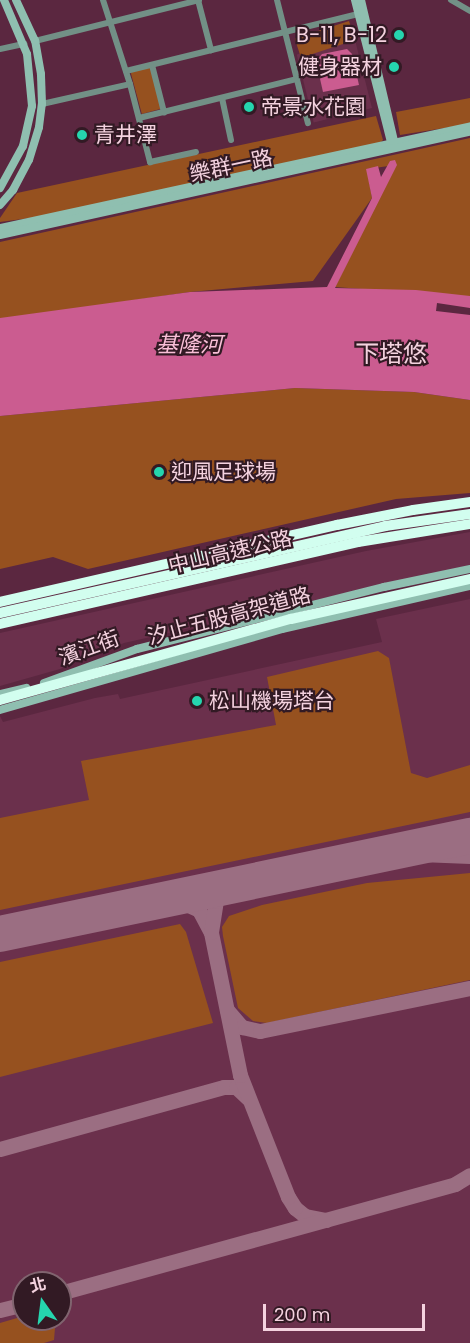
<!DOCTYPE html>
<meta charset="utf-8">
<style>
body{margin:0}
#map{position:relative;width:470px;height:1343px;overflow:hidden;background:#5b2740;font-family:Poppins,"Noto Sans TC",sans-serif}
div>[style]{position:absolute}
.built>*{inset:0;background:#6b304c;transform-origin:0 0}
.green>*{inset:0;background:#96511f;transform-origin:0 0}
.water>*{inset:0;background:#cb5c90}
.pier>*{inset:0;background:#5b2740}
.taxiway>*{height:15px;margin:-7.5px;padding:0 7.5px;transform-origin:7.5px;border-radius:7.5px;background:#9b6e82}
.runway>*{height:36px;margin:-18px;padding:0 18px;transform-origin:18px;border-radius:18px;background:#9b6e82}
.street>*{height:6px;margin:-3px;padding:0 3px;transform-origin:3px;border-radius:3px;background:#729086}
.secondary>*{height:8px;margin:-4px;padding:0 4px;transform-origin:4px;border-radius:4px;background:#8fbfb0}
.highway>*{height:10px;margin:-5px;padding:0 5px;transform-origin:5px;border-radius:5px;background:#d2feef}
.dots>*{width:16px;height:16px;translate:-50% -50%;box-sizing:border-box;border:3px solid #321a24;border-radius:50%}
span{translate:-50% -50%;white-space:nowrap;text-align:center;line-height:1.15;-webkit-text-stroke:4.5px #321a24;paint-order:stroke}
.poi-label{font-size:21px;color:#f4d2df}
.right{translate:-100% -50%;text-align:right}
.left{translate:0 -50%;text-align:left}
.street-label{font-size:21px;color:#f4d2df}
.water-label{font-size:22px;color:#f9bfd7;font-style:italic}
.quarter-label{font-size:24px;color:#f4d2df}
.north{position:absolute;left:12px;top:1271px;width:60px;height:60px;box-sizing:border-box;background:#321a24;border:2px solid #80646f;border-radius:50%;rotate:346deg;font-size:16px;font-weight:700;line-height:24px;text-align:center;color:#f4d2df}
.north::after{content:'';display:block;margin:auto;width:21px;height:27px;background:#25d5ae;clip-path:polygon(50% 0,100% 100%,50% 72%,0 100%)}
.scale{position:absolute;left:263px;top:1304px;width:162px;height:27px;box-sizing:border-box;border:3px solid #f4d2df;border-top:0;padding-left:8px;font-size:18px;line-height:21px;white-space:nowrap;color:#f4d2df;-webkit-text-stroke:4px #321a24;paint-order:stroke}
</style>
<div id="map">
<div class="built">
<i style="left:355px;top:40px;width:70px;height:60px;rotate:76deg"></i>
<i style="clip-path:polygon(470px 532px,470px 565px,124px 643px,60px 669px,0 686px,0 633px,366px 551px)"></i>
<i style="clip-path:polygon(evenodd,470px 599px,470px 1343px,0 1343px,0 716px,3px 722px,95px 698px,118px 694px,120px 699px,382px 642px,376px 619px,470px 599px,24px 1283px,60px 1283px,60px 1319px,24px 1319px,24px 1283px)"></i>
</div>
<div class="green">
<i style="left:349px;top:21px;width:20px;height:57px;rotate:72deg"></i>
<i style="left:151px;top:67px;width:43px;height:21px;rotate:75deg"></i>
<i style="clip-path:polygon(470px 98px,470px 124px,400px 135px,396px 112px)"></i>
<i style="clip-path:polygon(376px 116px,383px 140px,380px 143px,38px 217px,0 222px,0 218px,17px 193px)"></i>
<i style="clip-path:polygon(470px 138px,470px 297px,335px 287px,396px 165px,367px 169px,372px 198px,313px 281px,190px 292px,0 320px,0 242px)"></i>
<i style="clip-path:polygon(295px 388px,414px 392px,470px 400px,470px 493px,396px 499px,88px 569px,53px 557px,0 569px,0 416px)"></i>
<i style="clip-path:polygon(378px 651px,389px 658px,411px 773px,427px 778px,470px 765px,470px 812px,0 910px,0 818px,89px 800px,81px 761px,276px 725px,267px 677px)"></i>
<i style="clip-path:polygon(470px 873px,470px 980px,267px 1023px,253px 1021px,238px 1008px,223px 936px,222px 927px,229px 916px,262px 905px,367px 883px)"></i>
<i style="clip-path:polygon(180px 924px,186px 932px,213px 1023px,0 1077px,0 962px)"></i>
<i style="clip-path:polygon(24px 1316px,24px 1319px,49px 1319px,55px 1328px,54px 1340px,44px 1343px,0 1343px,0 1323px)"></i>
</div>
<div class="water">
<i style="clip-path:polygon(347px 49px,352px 54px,359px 85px,323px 92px,316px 61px,322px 54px)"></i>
<i style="clip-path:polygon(395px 160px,397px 165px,335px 288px,416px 290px,470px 296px,470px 400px,414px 392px,295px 388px,0 416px,0 318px,190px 292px,327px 287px,372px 198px,366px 169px,378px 166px,381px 177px,390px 161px)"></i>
</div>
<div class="pier">
<i style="clip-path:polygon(437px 303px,470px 308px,470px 315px,436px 311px)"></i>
</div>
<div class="taxiway">
<i style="left:0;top:934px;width:182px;rotate:-10.4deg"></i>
<i style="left:179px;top:901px;width:22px;rotate:24deg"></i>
<i style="left:199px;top:910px;width:24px;rotate:62deg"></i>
<i style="left:227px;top:1010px;width:23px;rotate:49deg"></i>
<i style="left:242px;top:1027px;width:18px;rotate:13deg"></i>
<i style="left:260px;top:1031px;width:214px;rotate:-11.6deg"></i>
<i style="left:0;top:1149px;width:232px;rotate:-15.5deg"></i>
<i style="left:224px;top:1087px;width:12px"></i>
<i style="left:236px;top:1087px;width:16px;rotate:43deg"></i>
<i style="left:326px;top:1220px;width:21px;rotate:-169deg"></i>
<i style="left:305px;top:1216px;width:13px;rotate:-141deg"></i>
<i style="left:295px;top:1208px;width:13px;rotate:-122deg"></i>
<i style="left:288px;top:1197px;width:131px;rotate:-111.5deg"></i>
<i style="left:240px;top:1075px;width:146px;rotate:-101.5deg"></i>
<i style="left:211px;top:932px;width:31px;rotate:-81deg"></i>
<i style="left:216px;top:901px;width:9px;rotate:-54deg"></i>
<i style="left:221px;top:894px;width:144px;rotate:-14.5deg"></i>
<i style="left:360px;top:858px;width:60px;rotate:-3.8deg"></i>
<i style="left:420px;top:854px;width:50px;rotate:2.3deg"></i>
<i style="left:60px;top:1293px;width:410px;rotate:-15.4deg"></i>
<i style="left:455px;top:1184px;width:17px;rotate:-31deg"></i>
<i style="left:0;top:1310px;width:25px;rotate:-14deg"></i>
</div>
<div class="runway">
<i style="left:0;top:934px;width:480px;rotate:-11.8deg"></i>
</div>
<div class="street">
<i style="left:103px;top:0;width:88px;rotate:72.2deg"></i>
<i style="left:130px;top:84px;width:81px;rotate:75.6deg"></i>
<i style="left:150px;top:162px;width:47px;rotate:-12.3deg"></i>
<i style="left:198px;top:0;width:52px;rotate:75.4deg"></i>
<i style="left:277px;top:0;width:127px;rotate:75.9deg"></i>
<i style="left:451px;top:0;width:22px;rotate:30deg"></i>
<i style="left:35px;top:41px;width:169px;rotate:-14deg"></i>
<i style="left:0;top:49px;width:25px;rotate:-12deg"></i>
<i style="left:152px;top:65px;width:49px;rotate:75.7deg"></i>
<i style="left:126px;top:71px;width:239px;rotate:-13.8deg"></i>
<i style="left:222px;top:98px;width:43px;rotate:77.9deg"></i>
<i style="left:42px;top:104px;width:90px;rotate:-12.8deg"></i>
<i style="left:139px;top:118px;width:163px;rotate:-13.9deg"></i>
</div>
<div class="secondary">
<i style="left:355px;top:0;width:151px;rotate:75.8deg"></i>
<i style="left:361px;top:0;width:149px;rotate:76.8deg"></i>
<i style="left:0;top:188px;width:48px;rotate:-61.3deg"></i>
<i style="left:23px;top:146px;width:41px;rotate:-77.3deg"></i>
<i style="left:32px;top:106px;width:52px;rotate:-95.5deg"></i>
<i style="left:27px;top:54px;width:59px;rotate:-113.1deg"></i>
<i style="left:0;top:205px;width:20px;rotate:-49deg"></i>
<i style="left:13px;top:190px;width:34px;rotate:-62deg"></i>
<i style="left:29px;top:160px;width:34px;rotate:-73deg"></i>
<i style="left:39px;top:127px;width:23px;rotate:-83deg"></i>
<i style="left:42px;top:104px;width:30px;rotate:-92deg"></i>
<i style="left:41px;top:74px;width:34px;rotate:-100deg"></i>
<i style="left:35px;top:41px;width:45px;rotate:-114.9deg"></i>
<i style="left:0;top:228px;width:481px;rotate:-12.2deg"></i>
<i style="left:0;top:235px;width:481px;rotate:-12.4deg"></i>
<i style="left:44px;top:683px;width:99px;rotate:-20.1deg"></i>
<i style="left:137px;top:649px;width:255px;rotate:-14.1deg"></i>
<i style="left:384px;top:587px;width:88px;rotate:-11.8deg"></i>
<i style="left:0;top:694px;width:27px;rotate:-13deg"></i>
<i style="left:0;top:710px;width:293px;rotate:-16deg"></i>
<i style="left:282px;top:629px;width:193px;rotate:-12.9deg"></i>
</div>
<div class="highway">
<i style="left:0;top:602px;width:346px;rotate:-12.9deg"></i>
<i style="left:337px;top:525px;width:77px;rotate:-11.2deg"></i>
<i style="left:413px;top:510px;width:58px;rotate:-8deg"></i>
<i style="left:0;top:613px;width:395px;rotate:-12.7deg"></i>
<i style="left:385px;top:526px;width:86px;rotate:-8deg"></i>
<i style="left:0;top:624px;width:367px;rotate:-12.9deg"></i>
<i style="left:358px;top:542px;width:113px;rotate:-9.1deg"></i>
<i style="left:0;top:700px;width:302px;rotate:-15.6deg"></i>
<i style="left:291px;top:619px;width:183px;rotate:-12.6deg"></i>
</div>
<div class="dots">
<i style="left:399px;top:35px;background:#25d5ae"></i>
<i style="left:394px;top:67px;background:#25d5ae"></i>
<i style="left:249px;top:107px;background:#25d5ae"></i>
<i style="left:82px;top:135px;background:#25d5ae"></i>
<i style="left:159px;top:472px;background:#25d5ae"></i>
<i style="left:197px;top:701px;background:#25d5ae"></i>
</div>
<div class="poi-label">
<span class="right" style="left:387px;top:35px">B-11, B-12</span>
<span class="right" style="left:382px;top:67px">健身器材</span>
<span class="left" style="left:261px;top:107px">帝景水花園</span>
<span class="left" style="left:94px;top:135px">青井澤</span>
<span class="left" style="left:171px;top:472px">迎風足球場</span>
<span class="left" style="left:209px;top:701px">松山機場塔台</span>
</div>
<div class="street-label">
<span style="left:231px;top:166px;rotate:-12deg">樂群一路</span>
<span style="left:230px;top:552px;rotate:-13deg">中山高速公路</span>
<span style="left:229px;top:616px;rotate:-15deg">汐止五股高架道路</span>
<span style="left:89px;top:648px;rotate:-20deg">濱江街</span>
</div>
<div class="water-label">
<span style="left:189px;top:345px">基隆河</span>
</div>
<div class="quarter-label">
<span style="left:391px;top:354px">下塔悠</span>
</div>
<div class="north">北</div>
<div class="scale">200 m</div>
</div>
